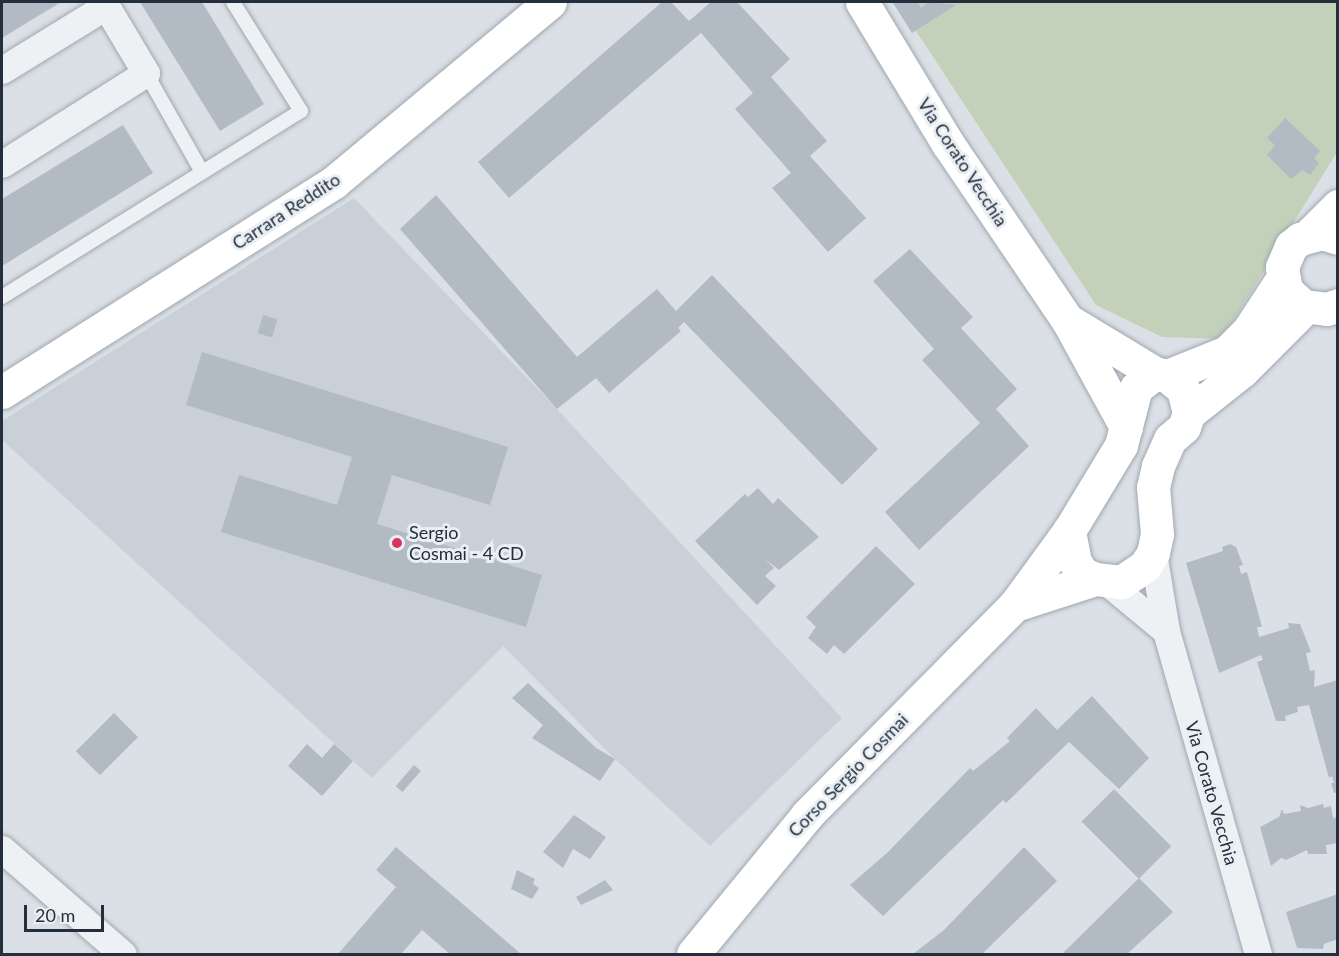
<!DOCTYPE html>
<style>
body{margin:0}
#map{position:relative;width:1339px;height:956px;overflow:hidden;background:#dbe0e6;font-family:Lato,sans-serif}
div>[style]{position:absolute}
.built>*{inset:0;background:#c9d0d8}
.green>*{inset:0;background:#c3d1bb}
.building>*{inset:0;background:#b2bac3;transform-origin:0 0}
.roads{filter:drop-shadow(0 0 2px #a0a7b0) drop-shadow(0 0 2px #a0a7b0)}
.lane>*{height:14px;margin:-7px;padding:0 7px;transform-origin:7px;border-radius:7px;background:#edf1f4}
.street>*{height:27px;margin:-13.5px;padding:0 13.5px;transform-origin:13.5px;border-radius:13.5px;background:#edf1f4}
.secondary>*{height:33px;margin:-16.5px;padding:0 16.5px;transform-origin:16.5px;border-radius:16.5px;background:#fff}
.dots>*{width:16px;height:16px;translate:-50% -50%;box-sizing:border-box;border:3px solid #eaeff4;border-radius:50%}
span{translate:-50% -50%;white-space:nowrap;text-align:center;line-height:1.15;-webkit-text-stroke:6px #eaeff4;paint-order:stroke}
.street-label{font-size:18px;color:#242f3d}
.poi-label{font-size:18px;color:#242f3d}
.left{translate:0 -50%;text-align:left}
.frame{position:absolute;inset:0;border:3px solid #242f3d;pointer-events:none}
.scale{position:absolute;left:24px;top:905px;width:80px;height:27px;box-sizing:border-box;border:3px solid #242f3d;border-top:0;padding-left:8px;font-size:18px;line-height:21px;white-space:nowrap;color:#242f3d;-webkit-text-stroke:4px #eaeff4;paint-order:stroke}
</style>
<div id="map">
<div class="built">
<i style="clip-path:polygon(354px 198px,557px 409px,842px 718px,710px 846px,615px 759px,503px 646px,372px 778px,2px 440px,2px 421px)"></i>
</div>
<div class="green">
<i style="clip-path:polygon(897px 2px,1337px 2px,1337px 152px,1222px 339px,1162px 337px,1096px 305px)"></i>
</div>
<div class="building">
<i style="clip-path:polygon(2px 2px,61px 2px,2px 38px)"></i>
<i style="clip-path:polygon(140px 2px,202px 2px,264px 104px,220px 131px)"></i>
<i style="clip-path:polygon(662px 2px,671px 2px,689px 21px,711px 2px,737px 2px,790px 59px,771px 77px,827px 141px,810px 156px,866px 218px,828px 252px,772px 188px,791px 173px,735px 109px,753px 93px,701px 33px,509px 198px,478px 162px)"></i>
<i style="clip-path:polygon(917px 2px,921px 8px,929px 2px,956px 5px,912px 33px,893px 3px)"></i>
<i style="clip-path:polygon(1285px 118px,1320px 151px,1314px 158px,1319px 163px,1310px 175px,1302px 170px,1291px 179px,1267px 155px,1275px 145px,1267px 138px)"></i>
<i style="clip-path:polygon(123px 125px,153px 173px,2px 266px,2px 199px)"></i>
<i style="clip-path:polygon(436px 195px,577px 357px,657px 289px,676px 311px,712px 275px,878px 449px,842px 485px,684px 322px,678px 328px,681px 331px,609px 393px,596px 378px,557px 409px,400px 229px)"></i>
<i style="clip-path:polygon(910px 249px,973px 317px,961px 328px,1017px 389px,996px 409px,1029px 446px,919px 550px,885px 512px,980px 423px,922px 360px,934px 349px,873px 281px)"></i>
<i style="left:263px;top:315px;width:15px;height:19px;rotate:16deg"></i>
<i style="clip-path:polygon(202px 352px,508px 447px,490px 505px,392px 475px,377px 524px,542px 575px,526px 627px,221px 532px,239px 475px,337px 505px,352px 457px,186px 405px)"></i>
<i style="clip-path:polygon(758px 488px,773px 504px,778px 498px,819px 537px,779px 570px,765px 559px,774px 568px,765px 576px,776px 586px,757px 605px,695px 541px,745px 494px,748px 497px)"></i>
<i style="clip-path:polygon(1230px 544px,1236px 547px,1243px 565px,1239px 566px,1241px 574px,1247px 572px,1262px 627px,1257px 627px,1259px 637px,1289px 628px,1288px 623px,1300px 624px,1311px 652px,1306px 653px,1310px 671px,1315px 670px,1314px 687px,1338px 680px,1338px 792px,1334px 793px,1331px 783px,1334px 783px,1332px 776px,1329px 778px,1309px 705px,1297px 707px,1298px 712px,1285px 716px,1286px 721px,1276px 721px,1257px 662px,1263px 660px,1261px 655px,1219px 673px,1186px 563px,1223px 551px,1222px 547px)"></i>
<i style="clip-path:polygon(876px 546px,915px 584px,844px 654px,834px 645px,827px 654px,808px 638px,816px 627px,806px 617px)"></i>
<i style="clip-path:polygon(528px 683px,596px 748px,615px 759px,600px 781px,532px 738px,543px 725px,512px 698px)"></i>
<i style="clip-path:polygon(1092px 696px,1149px 758px,1119px 789px,1069px 742px,1006px 803px,1003px 800px,883px 916px,850px 885px,887px 853px,970px 768px,973px 771px,1010px 741px,1007px 738px,1036px 708px,1057px 730px)"></i>
<i style="left:114px;top:713px;width:34px;height:54px;rotate:45deg"></i>
<i style="clip-path:polygon(307px 744px,322px 758px,334px 744px,353px 761px,322px 796px,288px 766px)"></i>
<i style="left:414px;top:765px;width:9px;height:28px;rotate:41deg"></i>
<i style="left:1114px;top:789px;width:81px;height:46px;rotate:45deg"></i>
<i style="clip-path:polygon(1323px 804px,1324px 808px,1331px 806px,1333px 818px,1338px 817px,1338px 843px,1326px 845px,1327px 854px,1308px 854px,1307px 850px,1286px 860px,1281px 858px,1271px 866px,1260px 827px,1279px 817px,1282px 809px,1284px 814px,1301px 811px,1300px 805px,1308px 808px)"></i>
<i style="clip-path:polygon(574px 815px,606px 837px,590px 859px,573px 849px,563px 868px,543px 852px)"></i>
<i style="clip-path:polygon(396px 847px,416px 864px,521px 954px,450px 954px,422px 930px,401px 954px,338px 954px,396px 887px,376px 870px)"></i>
<i style="clip-path:polygon(1024px 847px,1057px 881px,982px 954px,913px 954px,944px 930px)"></i>
<i style="clip-path:polygon(517px 870px,535px 879px,533px 884px,539px 888px,532px 899px,511px 889px)"></i>
<i style="clip-path:polygon(1139px 878px,1173px 912px,1127px 954px,1062px 954px)"></i>
<i style="clip-path:polygon(605px 880px,613px 890px,581px 905px,576px 897px)"></i>
<i style="clip-path:polygon(1338px 894px,1338px 939px,1324px 944px,1323px 949px,1297px 948px,1286px 912px)"></i>
</div>
<div class="roads">
<div class="lane">
<i style="left:146px;top:73px;width:114px;rotate:60.5deg"></i>
<i style="left:2px;top:297px;width:352px;rotate:-31.9deg"></i>
<i style="left:301px;top:111px;width:128px;rotate:-122deg"></i>
</div>
<div class="street">
<i style="left:2px;top:70px;width:122px;rotate:-31.6deg"></i>
<i style="left:106px;top:6px;width:78px;rotate:59.2deg"></i>
<i style="left:146px;top:73px;width:170px;rotate:147.7deg"></i>
<i style="left:1153px;top:553px;width:79px;rotate:80.5deg"></i>
<i style="left:1166px;top:631px;width:336px;rotate:74.1deg"></i>
<i style="left:1108px;top:583px;width:75px;rotate:39.6deg"></i>
<i style="left:2px;top:849px;width:160px;rotate:41deg"></i>
</div>
<div class="secondary">
<i style="left:862px;top:2px;width:166px;rotate:58.8deg"></i>
<i style="left:948px;top:144px;width:214px;rotate:55.9deg"></i>
<i style="left:1068px;top:321px;width:121px;rotate:61.3deg"></i>
<i style="left:1310px;top:234px;width:40px;rotate:-45deg"></i>
<i style="left:1338px;top:238px;width:17px;rotate:-163deg"></i>
<i style="left:1322px;top:233px;width:23px;rotate:165deg"></i>
<i style="left:1300px;top:239px;width:11px;rotate:142deg"></i>
<i style="left:1291px;top:246px;width:23px;rotate:113deg"></i>
<i style="left:1282px;top:267px;width:23px;rotate:80deg"></i>
<i style="left:1286px;top:290px;width:23px;rotate:43deg"></i>
<i style="left:1303px;top:306px;width:24px;rotate:7deg"></i>
<i style="left:1327px;top:309px;width:12px;rotate:-20deg"></i>
<i style="left:1069px;top:321px;width:100px;rotate:31.2deg"></i>
<i style="left:1155px;top:373px;width:12px;rotate:14deg"></i>
<i style="left:1167px;top:376px;width:21px;rotate:39deg"></i>
<i style="left:1183px;top:389px;width:25px;rotate:76deg"></i>
<i style="left:1189px;top:413px;width:15px;rotate:110deg"></i>
<i style="left:1184px;top:427px;width:18px;rotate:139deg"></i>
<i style="left:1170px;top:439px;width:30px;rotate:114deg"></i>
<i style="left:1158px;top:466px;width:22px;rotate:103deg"></i>
<i style="left:1153px;top:487px;width:47px;rotate:85.1deg"></i>
<i style="left:1157px;top:534px;width:19px;rotate:102deg"></i>
<i style="left:1153px;top:553px;width:15px;rotate:122deg"></i>
<i style="left:1145px;top:566px;width:29px;rotate:146deg"></i>
<i style="left:1121px;top:582px;width:26px;rotate:-173deg"></i>
<i style="left:1095px;top:579px;width:14px;rotate:-155deg"></i>
<i style="left:1082px;top:573px;width:13px;rotate:-122deg"></i>
<i style="left:1075px;top:562px;width:32px;rotate:-101deg"></i>
<i style="left:1069px;top:531px;width:100px;rotate:-58.8deg"></i>
<i style="left:1121px;top:445px;width:59px;rotate:-75.3deg"></i>
<i style="left:1136px;top:388px;width:24px;rotate:-38deg"></i>
<i style="left:1167px;top:376px;width:65px;rotate:-21.8deg"></i>
<i style="left:1227px;top:352px;width:30px;rotate:-45deg"></i>
<i style="left:1248px;top:331px;width:62px;rotate:-56.8deg"></i>
<i style="left:2px;top:392px;width:393px;rotate:-32.3deg"></i>
<i style="left:334px;top:182px;width:281px;rotate:-39.8deg"></i>
<i style="left:1189px;top:413px;width:68px;rotate:-38.4deg"></i>
<i style="left:1242px;top:371px;width:91px;rotate:-45deg"></i>
<i style="left:1015px;top:605px;width:84px;rotate:-18deg"></i>
<i style="left:693px;top:954px;width:180px;rotate:-50.6deg"></i>
<i style="left:807px;top:815px;width:296px;rotate:-45.3deg"></i>
<i style="left:1015px;top:605px;width:92px;rotate:-53.9deg"></i>
</div>
</div>
<div class="dots">
<i style="left:397px;top:543px;background:#d4375d"></i>
</div>
<div class="street-label">
<span style="left:963px;top:162px;rotate:57deg">Via Corato Vecchia</span>
<span style="left:286px;top:211px;rotate:-33deg">Carrara Reddito</span>
<span style="left:848px;top:775px;rotate:-46deg">Corso Sergio Cosmai</span>
<span style="left:1212px;top:793px;rotate:74deg">Via Corato Vecchia</span>
</div>
<div class="poi-label">
<span class="left" style="left:409px;top:543px">Sergio<br>Cosmai - 4 CD</span>
</div>
<div class="frame"></div>
<div class="scale">20 m</div>
</div>
